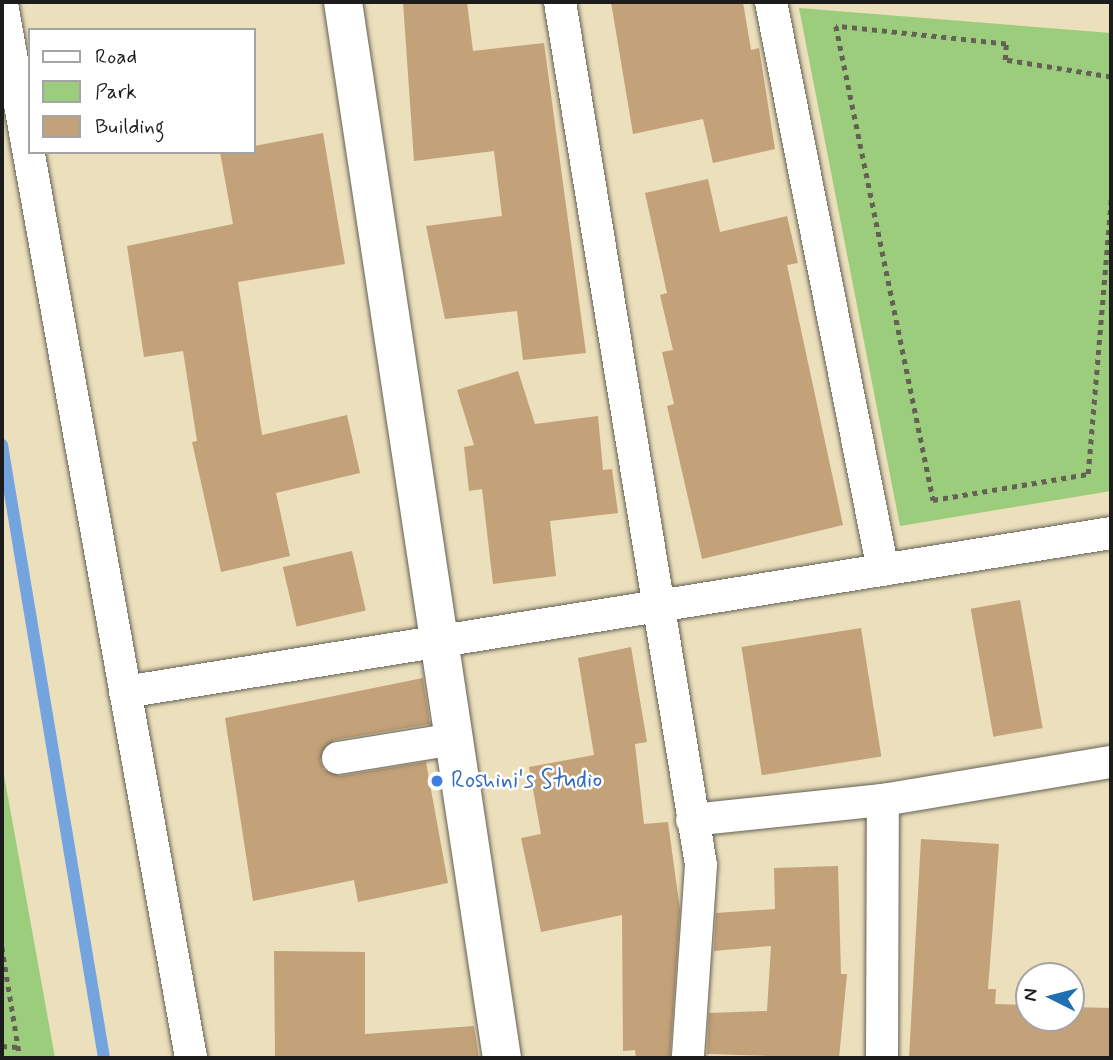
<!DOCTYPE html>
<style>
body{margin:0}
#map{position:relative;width:1113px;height:1060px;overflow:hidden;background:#ebdfbc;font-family:Mynerve,sans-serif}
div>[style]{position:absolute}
.green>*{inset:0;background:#9bcd7c}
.stream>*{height:12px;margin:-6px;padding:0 6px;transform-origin:6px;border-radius:6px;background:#73a4dd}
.building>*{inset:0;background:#c3a179;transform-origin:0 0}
.path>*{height:4.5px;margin-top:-2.25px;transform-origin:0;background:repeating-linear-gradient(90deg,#646054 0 5px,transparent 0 10px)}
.roads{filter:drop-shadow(0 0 2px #646054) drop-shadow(0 0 2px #646054)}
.minor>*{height:32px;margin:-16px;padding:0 16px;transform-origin:16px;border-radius:16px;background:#fff}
.tertiary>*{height:38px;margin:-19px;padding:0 19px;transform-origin:19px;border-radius:19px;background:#fff}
.dots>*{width:19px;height:19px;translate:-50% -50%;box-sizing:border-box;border:4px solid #fff;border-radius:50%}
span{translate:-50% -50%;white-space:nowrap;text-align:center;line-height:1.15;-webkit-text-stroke:5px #fff;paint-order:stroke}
.shop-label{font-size:24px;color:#366cbe}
.left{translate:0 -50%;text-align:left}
.frame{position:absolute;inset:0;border:4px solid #1c1c1c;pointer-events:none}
.legend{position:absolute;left:28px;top:28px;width:228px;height:126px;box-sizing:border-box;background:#fff;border:2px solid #a4a4a4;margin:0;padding:9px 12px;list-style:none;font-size:21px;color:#1c1c1c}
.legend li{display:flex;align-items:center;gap:14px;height:35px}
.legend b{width:35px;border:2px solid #a4a4a4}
.north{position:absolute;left:1015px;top:962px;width:70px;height:70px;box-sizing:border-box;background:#fff;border:2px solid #a4a4a4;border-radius:50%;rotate:276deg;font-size:19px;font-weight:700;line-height:28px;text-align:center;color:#1c1c1c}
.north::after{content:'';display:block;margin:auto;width:24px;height:32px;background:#1f6fb2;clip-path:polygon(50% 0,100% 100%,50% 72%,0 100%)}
</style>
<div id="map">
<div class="green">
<i style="clip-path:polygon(799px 8px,1111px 33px,1111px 491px,900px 526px)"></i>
<i style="clip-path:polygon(2px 764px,55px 1058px,2px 1058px)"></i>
</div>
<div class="stream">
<i style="left:2px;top:445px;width:621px;rotate:80.55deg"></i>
</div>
<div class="building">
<i style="clip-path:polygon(403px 2px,467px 2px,473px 51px,544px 43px,586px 353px,523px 360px,517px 311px,445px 319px,426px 226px,502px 216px,494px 151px,414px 161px)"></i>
<i style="clip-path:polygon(611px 2px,743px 2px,751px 50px,759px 48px,775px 149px,713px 163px,703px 119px,633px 134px)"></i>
<i style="clip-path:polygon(323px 133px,345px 264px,238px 282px,262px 435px,347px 415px,360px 473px,276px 493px,290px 556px,221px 572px,192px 442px,197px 441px,183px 351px,144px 357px,127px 246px,233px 224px,220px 152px,254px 152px,254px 146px)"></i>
<i style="clip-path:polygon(708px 179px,720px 232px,787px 216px,798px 263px,787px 265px,843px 525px,702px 559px,667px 406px,674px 404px,662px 352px,673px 350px,660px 295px,667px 293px,645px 193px)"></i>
<i style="clip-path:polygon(518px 371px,535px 424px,598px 416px,603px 470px,612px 469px,618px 513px,550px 521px,556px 576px,493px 584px,482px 489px,469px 491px,464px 447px,474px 445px,457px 390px)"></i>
<i style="left:352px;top:551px;width:61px;height:71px;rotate:77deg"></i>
<i style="left:1020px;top:600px;width:130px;height:50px;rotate:80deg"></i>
<i style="left:861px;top:628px;width:130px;height:121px;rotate:81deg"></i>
<i style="clip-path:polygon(631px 647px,647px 742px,635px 744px,644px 824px,668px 822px,680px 910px,670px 1058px,636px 1058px,635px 1050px,623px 1051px,622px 915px,541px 932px,521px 838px,541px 834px,529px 767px,594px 755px,578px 658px)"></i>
<i style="clip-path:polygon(423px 678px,430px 724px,334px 740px,320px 760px,324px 770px,340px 776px,426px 762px,448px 883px,358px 902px,354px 880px,253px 901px,225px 718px)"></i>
<i style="clip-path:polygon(921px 839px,999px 844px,988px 989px,996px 989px,995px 1004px,1029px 1005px,1029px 1018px,1071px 1018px,1071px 1007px,1111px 1008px,1111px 1058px,909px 1058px)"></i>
<i style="clip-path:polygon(838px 866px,841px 974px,847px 974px,839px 1058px,707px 1054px,709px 1013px,767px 1011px,771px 946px,714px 951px,716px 913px,775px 909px,774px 868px)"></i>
<i style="clip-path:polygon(274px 951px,365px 952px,365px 1034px,474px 1026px,479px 1058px,275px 1058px)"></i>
</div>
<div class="path">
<i style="left:1111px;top:77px;width:107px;rotate:-170.9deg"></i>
<i style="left:1005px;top:60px;width:16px;rotate:-86deg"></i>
<i style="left:1006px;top:44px;width:171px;rotate:-174deg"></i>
<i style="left:836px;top:26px;width:484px;rotate:78.4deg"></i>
<i style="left:933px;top:500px;width:157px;rotate:-9.5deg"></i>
<i style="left:1088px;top:474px;width:276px;rotate:-85.2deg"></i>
<i style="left:2px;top:947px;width:112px;rotate:80.8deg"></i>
<i style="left:2px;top:1046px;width:16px;rotate:4deg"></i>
</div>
<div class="roads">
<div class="minor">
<i style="left:560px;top:2px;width:874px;rotate:80.72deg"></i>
<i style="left:701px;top:865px;width:193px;rotate:93.9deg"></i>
<i style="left:771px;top:2px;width:579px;rotate:78.85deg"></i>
<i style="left:2px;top:4px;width:1071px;rotate:79.83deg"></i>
<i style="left:125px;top:692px;width:999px;rotate:-9.16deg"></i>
<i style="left:338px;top:758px;width:118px;rotate:-9.3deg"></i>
<i style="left:692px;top:820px;width:192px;rotate:-6deg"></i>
<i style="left:883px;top:800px;width:231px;rotate:-9.5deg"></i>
<i style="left:882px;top:1058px;width:258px;rotate:-89.8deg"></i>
</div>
<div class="tertiary">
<i style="left:343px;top:2px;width:1068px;rotate:81.44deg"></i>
</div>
</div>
<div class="dots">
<i style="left:437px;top:781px;background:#3f7fe0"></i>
</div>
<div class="shop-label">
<span class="left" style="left:451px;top:781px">Roshini's Studio</span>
</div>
<div class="frame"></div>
<ul class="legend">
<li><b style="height:9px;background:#fff"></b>Road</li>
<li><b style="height:19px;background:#9bcd7c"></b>Park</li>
<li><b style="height:19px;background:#c3a179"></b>Building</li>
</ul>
<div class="north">N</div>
</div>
